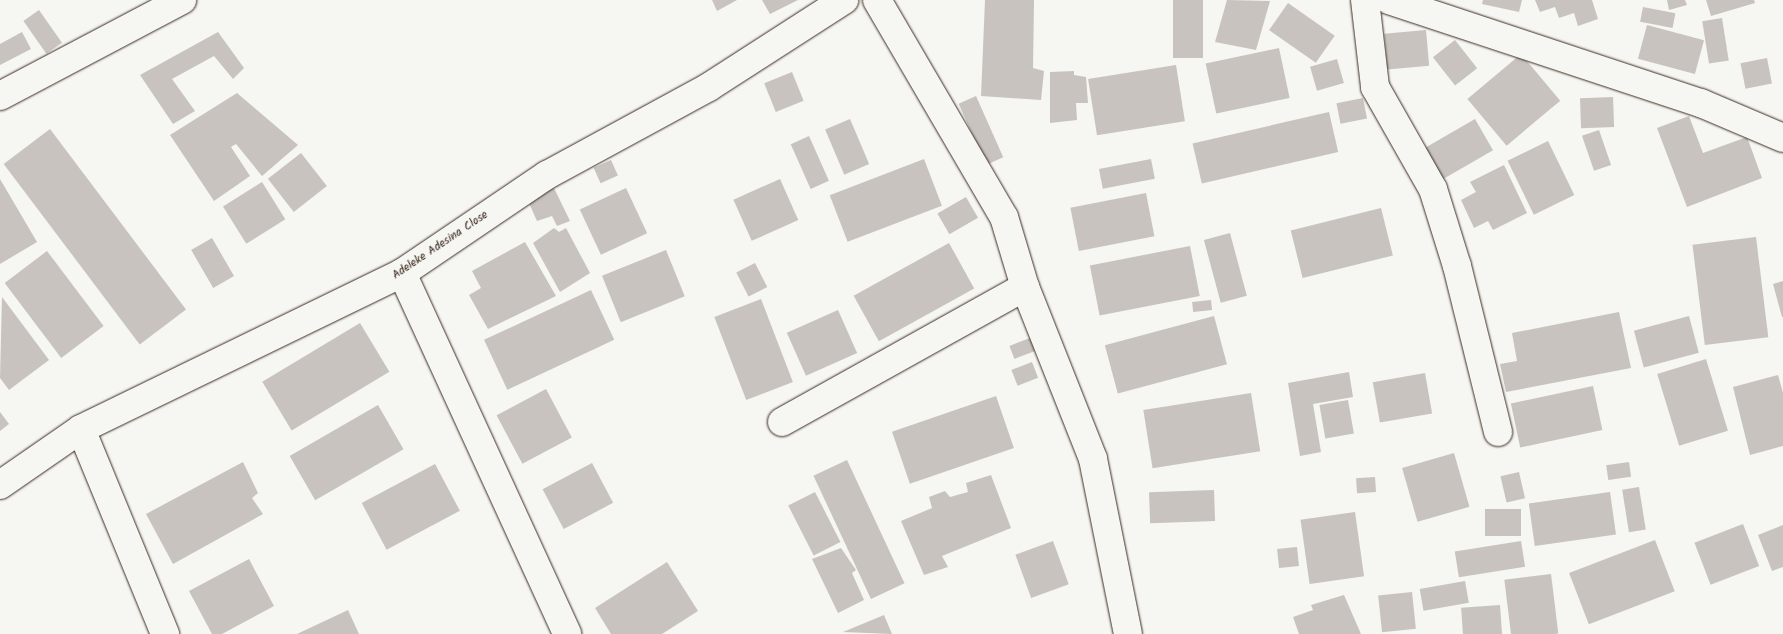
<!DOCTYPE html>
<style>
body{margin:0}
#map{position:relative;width:1783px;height:634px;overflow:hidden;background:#f6f6f2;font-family:Kalam,sans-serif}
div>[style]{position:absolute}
.building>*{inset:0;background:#c8c3be;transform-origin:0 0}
.roads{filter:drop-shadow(0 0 1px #3b2a1e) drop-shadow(0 0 1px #3b2a1e)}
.minor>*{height:28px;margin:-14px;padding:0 14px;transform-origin:14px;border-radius:14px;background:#f6f6f2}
.tertiary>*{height:28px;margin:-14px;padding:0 14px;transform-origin:14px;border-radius:14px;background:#f6f6f2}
span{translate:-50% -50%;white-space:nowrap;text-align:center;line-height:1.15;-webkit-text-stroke:4.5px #f6f6f2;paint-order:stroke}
.street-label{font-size:12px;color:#3b2a1e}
</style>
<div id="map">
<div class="building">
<i style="clip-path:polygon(712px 0,737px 0,717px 11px)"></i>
<i style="clip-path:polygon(762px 0,798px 0,770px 14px)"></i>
<i style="clip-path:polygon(985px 0,1034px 0,1033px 68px,1044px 71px,1041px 100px,981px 96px)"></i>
<i style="left:1173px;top:0;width:30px;height:58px"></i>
<i style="clip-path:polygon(1227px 0,1270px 1px,1256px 50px,1215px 42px)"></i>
<i style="clip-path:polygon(1483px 0,1522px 0,1519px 12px,1482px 4px)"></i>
<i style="clip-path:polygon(1535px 0,1592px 0,1598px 19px,1578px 26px,1574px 13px,1559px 18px,1555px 7px,1540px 12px)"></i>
<i style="clip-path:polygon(1667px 0,1685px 0,1687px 5px,1669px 10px)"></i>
<i style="clip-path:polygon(1706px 0,1754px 0,1755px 3px,1711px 16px)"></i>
<i style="left:1288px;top:3px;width:57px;height:33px;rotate:35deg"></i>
<i style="left:1643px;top:7px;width:33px;height:15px;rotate:11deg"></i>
<i style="left:39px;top:10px;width:40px;height:19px;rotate:55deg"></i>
<i style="left:1722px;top:18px;width:43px;height:20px;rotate:81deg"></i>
<i style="left:1647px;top:25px;width:59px;height:35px;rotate:15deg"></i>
<i style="left:1426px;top:30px;width:36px;height:42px;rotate:85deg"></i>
<i style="clip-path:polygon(22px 32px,31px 49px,0 65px,0 44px)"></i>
<i style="clip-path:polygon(218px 32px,244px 68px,233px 79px,214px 56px,172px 79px,195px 111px,173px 124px,140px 75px)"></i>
<i style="left:1455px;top:40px;width:36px;height:28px;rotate:52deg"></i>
<i style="left:1279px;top:48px;width:51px;height:75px;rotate:78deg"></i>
<i style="left:1521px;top:54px;width:61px;height:70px;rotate:50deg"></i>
<i style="left:1767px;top:58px;width:26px;height:27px;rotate:79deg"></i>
<i style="left:1337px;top:59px;width:25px;height:28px;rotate:74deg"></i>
<i style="left:1176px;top:65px;width:57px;height:89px;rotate:81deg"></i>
<i style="clip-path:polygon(1074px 71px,1074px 75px,1086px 77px,1088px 103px,1076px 103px,1077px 120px,1050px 123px,1050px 72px)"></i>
<i style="left:792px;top:72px;width:31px;height:30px;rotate:68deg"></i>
<i style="clip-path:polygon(237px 93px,298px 145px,262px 176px,236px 144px,231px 147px,250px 176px,214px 201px,170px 135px)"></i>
<i style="left:976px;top:96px;width:67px;height:19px;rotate:66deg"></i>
<i style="left:1613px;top:97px;width:30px;height:33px;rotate:88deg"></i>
<i style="left:1363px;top:98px;width:21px;height:27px;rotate:79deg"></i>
<i style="left:1329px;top:112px;width:41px;height:140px;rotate:77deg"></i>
<i style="clip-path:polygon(1689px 116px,1703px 153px,1747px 137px,1762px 178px,1687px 207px,1657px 128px)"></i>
<i style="left:850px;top:119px;width:49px;height:27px;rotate:67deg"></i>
<i style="left:1475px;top:119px;width:36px;height:64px;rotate:60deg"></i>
<i style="left:50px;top:129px;width:226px;height:58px;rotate:53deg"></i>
<i style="left:1599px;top:130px;width:37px;height:18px;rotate:71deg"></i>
<i style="left:809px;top:136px;width:49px;height:20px;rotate:66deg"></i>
<i style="left:1548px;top:141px;width:60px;height:45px;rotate:64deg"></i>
<i style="left:301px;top:153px;width:42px;height:42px;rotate:52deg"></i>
<i style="left:924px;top:159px;width:50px;height:101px;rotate:69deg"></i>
<i style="left:1151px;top:159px;width:20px;height:53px;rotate:79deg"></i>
<i style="left:611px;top:160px;width:17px;height:19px;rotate:66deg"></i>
<i style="clip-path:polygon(1504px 165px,1527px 213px,1493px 230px,1488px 221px,1474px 228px,1461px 200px,1476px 192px,1470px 182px)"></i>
<i style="clip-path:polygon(0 179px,37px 242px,0 264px)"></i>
<i style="left:780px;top:179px;width:45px;height:51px;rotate:66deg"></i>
<i style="left:262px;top:182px;width:44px;height:46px;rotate:58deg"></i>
<i style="clip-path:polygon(554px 188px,570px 221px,557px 226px,552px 216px,537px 221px,528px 201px)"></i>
<i style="left:626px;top:188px;width:50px;height:51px;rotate:65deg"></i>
<i style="left:1146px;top:193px;width:44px;height:77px;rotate:79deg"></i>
<i style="left:966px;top:197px;width:24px;height:33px;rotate:60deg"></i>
<i style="left:1381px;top:208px;width:49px;height:93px;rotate:76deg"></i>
<i style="clip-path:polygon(554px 228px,559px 232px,566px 228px,590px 273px,560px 292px,533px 243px)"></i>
<i style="left:1230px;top:233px;width:65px;height:27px;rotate:75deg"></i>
<i style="left:1756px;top:237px;width:101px;height:64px;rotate:83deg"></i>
<i style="left:212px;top:238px;width:44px;height:24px;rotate:60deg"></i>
<i style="clip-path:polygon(525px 242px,556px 296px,488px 329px,469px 295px,481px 288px,472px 271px)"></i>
<i style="left:949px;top:243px;width:52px;height:109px;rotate:61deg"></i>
<i style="left:1190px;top:246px;width:51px;height:102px;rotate:79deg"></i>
<i style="left:666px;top:250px;width:50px;height:69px;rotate:68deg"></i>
<i style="left:47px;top:251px;width:94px;height:53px;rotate:53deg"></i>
<i style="left:755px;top:263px;width:27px;height:21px;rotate:63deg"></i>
<i style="clip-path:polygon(1783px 281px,1783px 317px,1782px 317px,1773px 284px)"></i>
<i style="left:591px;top:290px;width:55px;height:118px;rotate:65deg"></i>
<i style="clip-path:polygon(2px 297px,49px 360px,9px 390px,0 378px)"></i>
<i style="left:761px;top:299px;width:89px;height:50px;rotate:69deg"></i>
<i style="left:1211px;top:300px;width:10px;height:19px;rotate:84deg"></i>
<i style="left:838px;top:310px;width:47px;height:56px;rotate:66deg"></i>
<i style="clip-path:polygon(1619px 312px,1631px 368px,1506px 392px,1500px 364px,1517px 361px,1512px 333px)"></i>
<i style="left:1214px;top:316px;width:50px;height:113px;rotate:75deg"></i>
<i style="left:1689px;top:316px;width:38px;height:57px;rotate:75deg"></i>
<i style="left:360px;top:323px;width:57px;height:114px;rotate:59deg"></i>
<i style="left:1030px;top:338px;width:14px;height:22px;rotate:69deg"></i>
<i style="left:1706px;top:359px;width:75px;height:51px;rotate:73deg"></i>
<i style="left:1032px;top:362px;width:17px;height:22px;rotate:69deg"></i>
<i style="clip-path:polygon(1349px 372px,1353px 397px,1313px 404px,1321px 452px,1300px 456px,1288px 383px)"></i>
<i style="left:1425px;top:373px;width:41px;height:53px;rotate:80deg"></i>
<i style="clip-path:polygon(1778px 375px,1783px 393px,1783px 446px,1750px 455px,1733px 387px)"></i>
<i style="left:1593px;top:386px;width:45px;height:84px;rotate:78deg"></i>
<i style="left:546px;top:389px;width:55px;height:56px;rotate:62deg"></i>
<i style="left:1251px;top:393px;width:59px;height:109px;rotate:81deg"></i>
<i style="left:996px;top:396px;width:55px;height:110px;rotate:71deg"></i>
<i style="left:1348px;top:400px;width:34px;height:29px;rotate:80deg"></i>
<i style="left:378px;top:405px;width:51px;height:102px;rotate:60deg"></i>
<i style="clip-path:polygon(0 412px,9px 424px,0 431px)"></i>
<i style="left:1454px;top:453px;width:56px;height:54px;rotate:74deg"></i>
<i style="left:847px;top:460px;width:136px;height:37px;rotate:65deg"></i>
<i style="clip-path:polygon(243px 462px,258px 493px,252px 498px,263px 514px,173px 564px,146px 514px)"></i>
<i style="left:1629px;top:462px;width:15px;height:23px;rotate:82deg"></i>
<i style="left:592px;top:463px;width:45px;height:56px;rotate:62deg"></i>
<i style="left:435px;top:464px;width:53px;height:83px;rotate:62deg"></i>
<i style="left:1519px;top:472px;width:27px;height:19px;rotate:77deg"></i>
<i style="clip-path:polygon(991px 475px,1011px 528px,942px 556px,948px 567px,924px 575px,901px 521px,932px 508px,929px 497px,945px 491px,950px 497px,968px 492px,966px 483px)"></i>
<i style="left:1375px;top:477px;width:15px;height:19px;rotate:86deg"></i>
<i style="left:1639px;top:487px;width:43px;height:17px;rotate:81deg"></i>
<i style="left:1214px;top:490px;width:31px;height:65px;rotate:88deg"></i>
<i style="left:815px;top:492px;width:56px;height:30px;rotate:63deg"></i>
<i style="left:1610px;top:492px;width:43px;height:82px;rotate:82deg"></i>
<i style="left:1485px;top:509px;width:36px;height:27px"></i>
<i style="left:1355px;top:512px;width:65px;height:55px;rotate:82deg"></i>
<i style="left:1743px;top:524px;width:45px;height:52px;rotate:69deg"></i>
<i style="clip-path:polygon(1783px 525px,1783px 567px,1772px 571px,1758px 535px)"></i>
<i style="left:1655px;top:540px;width:55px;height:92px;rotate:69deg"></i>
<i style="left:1053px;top:541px;width:46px;height:40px;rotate:70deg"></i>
<i style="left:1521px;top:541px;width:26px;height:67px;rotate:81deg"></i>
<i style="left:1297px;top:547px;width:19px;height:20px;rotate:84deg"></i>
<i style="clip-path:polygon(841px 548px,856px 570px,852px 573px,864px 600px,838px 613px,812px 559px)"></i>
<i style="clip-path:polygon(249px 559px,274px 606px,222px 634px,212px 634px,189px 591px)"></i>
<i style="clip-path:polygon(667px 562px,698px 611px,662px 634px,611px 634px,595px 608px)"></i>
<i style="left:1551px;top:574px;width:60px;height:47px;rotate:83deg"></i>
<i style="left:1465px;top:581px;width:22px;height:46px;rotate:80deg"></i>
<i style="left:1412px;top:592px;width:37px;height:34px;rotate:84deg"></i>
<i style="clip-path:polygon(1344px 595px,1361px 634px,1299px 634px,1293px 617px,1313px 610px,1311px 605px)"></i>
<i style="left:1500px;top:605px;width:29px;height:39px;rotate:86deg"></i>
<i style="clip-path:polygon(348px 610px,359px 634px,297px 634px)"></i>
<i style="clip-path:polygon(884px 615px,892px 634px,843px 632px)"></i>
</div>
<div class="roads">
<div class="minor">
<i style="left:877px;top:0;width:251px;rotate:59.7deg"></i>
<i style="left:1004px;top:217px;width:73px;rotate:73.3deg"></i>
<i style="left:1025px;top:287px;width:185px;rotate:68.4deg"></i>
<i style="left:1093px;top:459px;width:178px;rotate:78.7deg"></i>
<i style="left:1365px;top:0;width:88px;rotate:83.4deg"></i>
<i style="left:1375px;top:87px;width:117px;rotate:60.4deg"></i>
<i style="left:1433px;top:189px;width:81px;rotate:72.7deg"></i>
<i style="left:1457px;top:266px;width:171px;rotate:76.1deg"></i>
<i style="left:402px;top:273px;width:397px;rotate:65.4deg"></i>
<i style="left:782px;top:422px;width:278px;rotate:-29.1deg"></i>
<i style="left:81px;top:429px;width:222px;rotate:67.7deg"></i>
<i style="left:0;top:485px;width:98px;rotate:-34.7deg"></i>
<i style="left:81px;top:429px;width:357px;rotate:-25.9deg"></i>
<i style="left:402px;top:273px;width:175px;rotate:-34.1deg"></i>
<i style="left:547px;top:175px;width:184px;rotate:-28.5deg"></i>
<i style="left:709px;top:87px;width:161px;rotate:-32.8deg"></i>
</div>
<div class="tertiary">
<i style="left:1389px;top:0;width:329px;rotate:18.3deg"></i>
<i style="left:1701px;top:103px;width:89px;rotate:23.1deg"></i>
<i style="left:0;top:96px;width:206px;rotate:-27.8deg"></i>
</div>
</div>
<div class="street-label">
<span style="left:440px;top:245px;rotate:-34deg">Adeleke Adesina Close</span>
</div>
</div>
